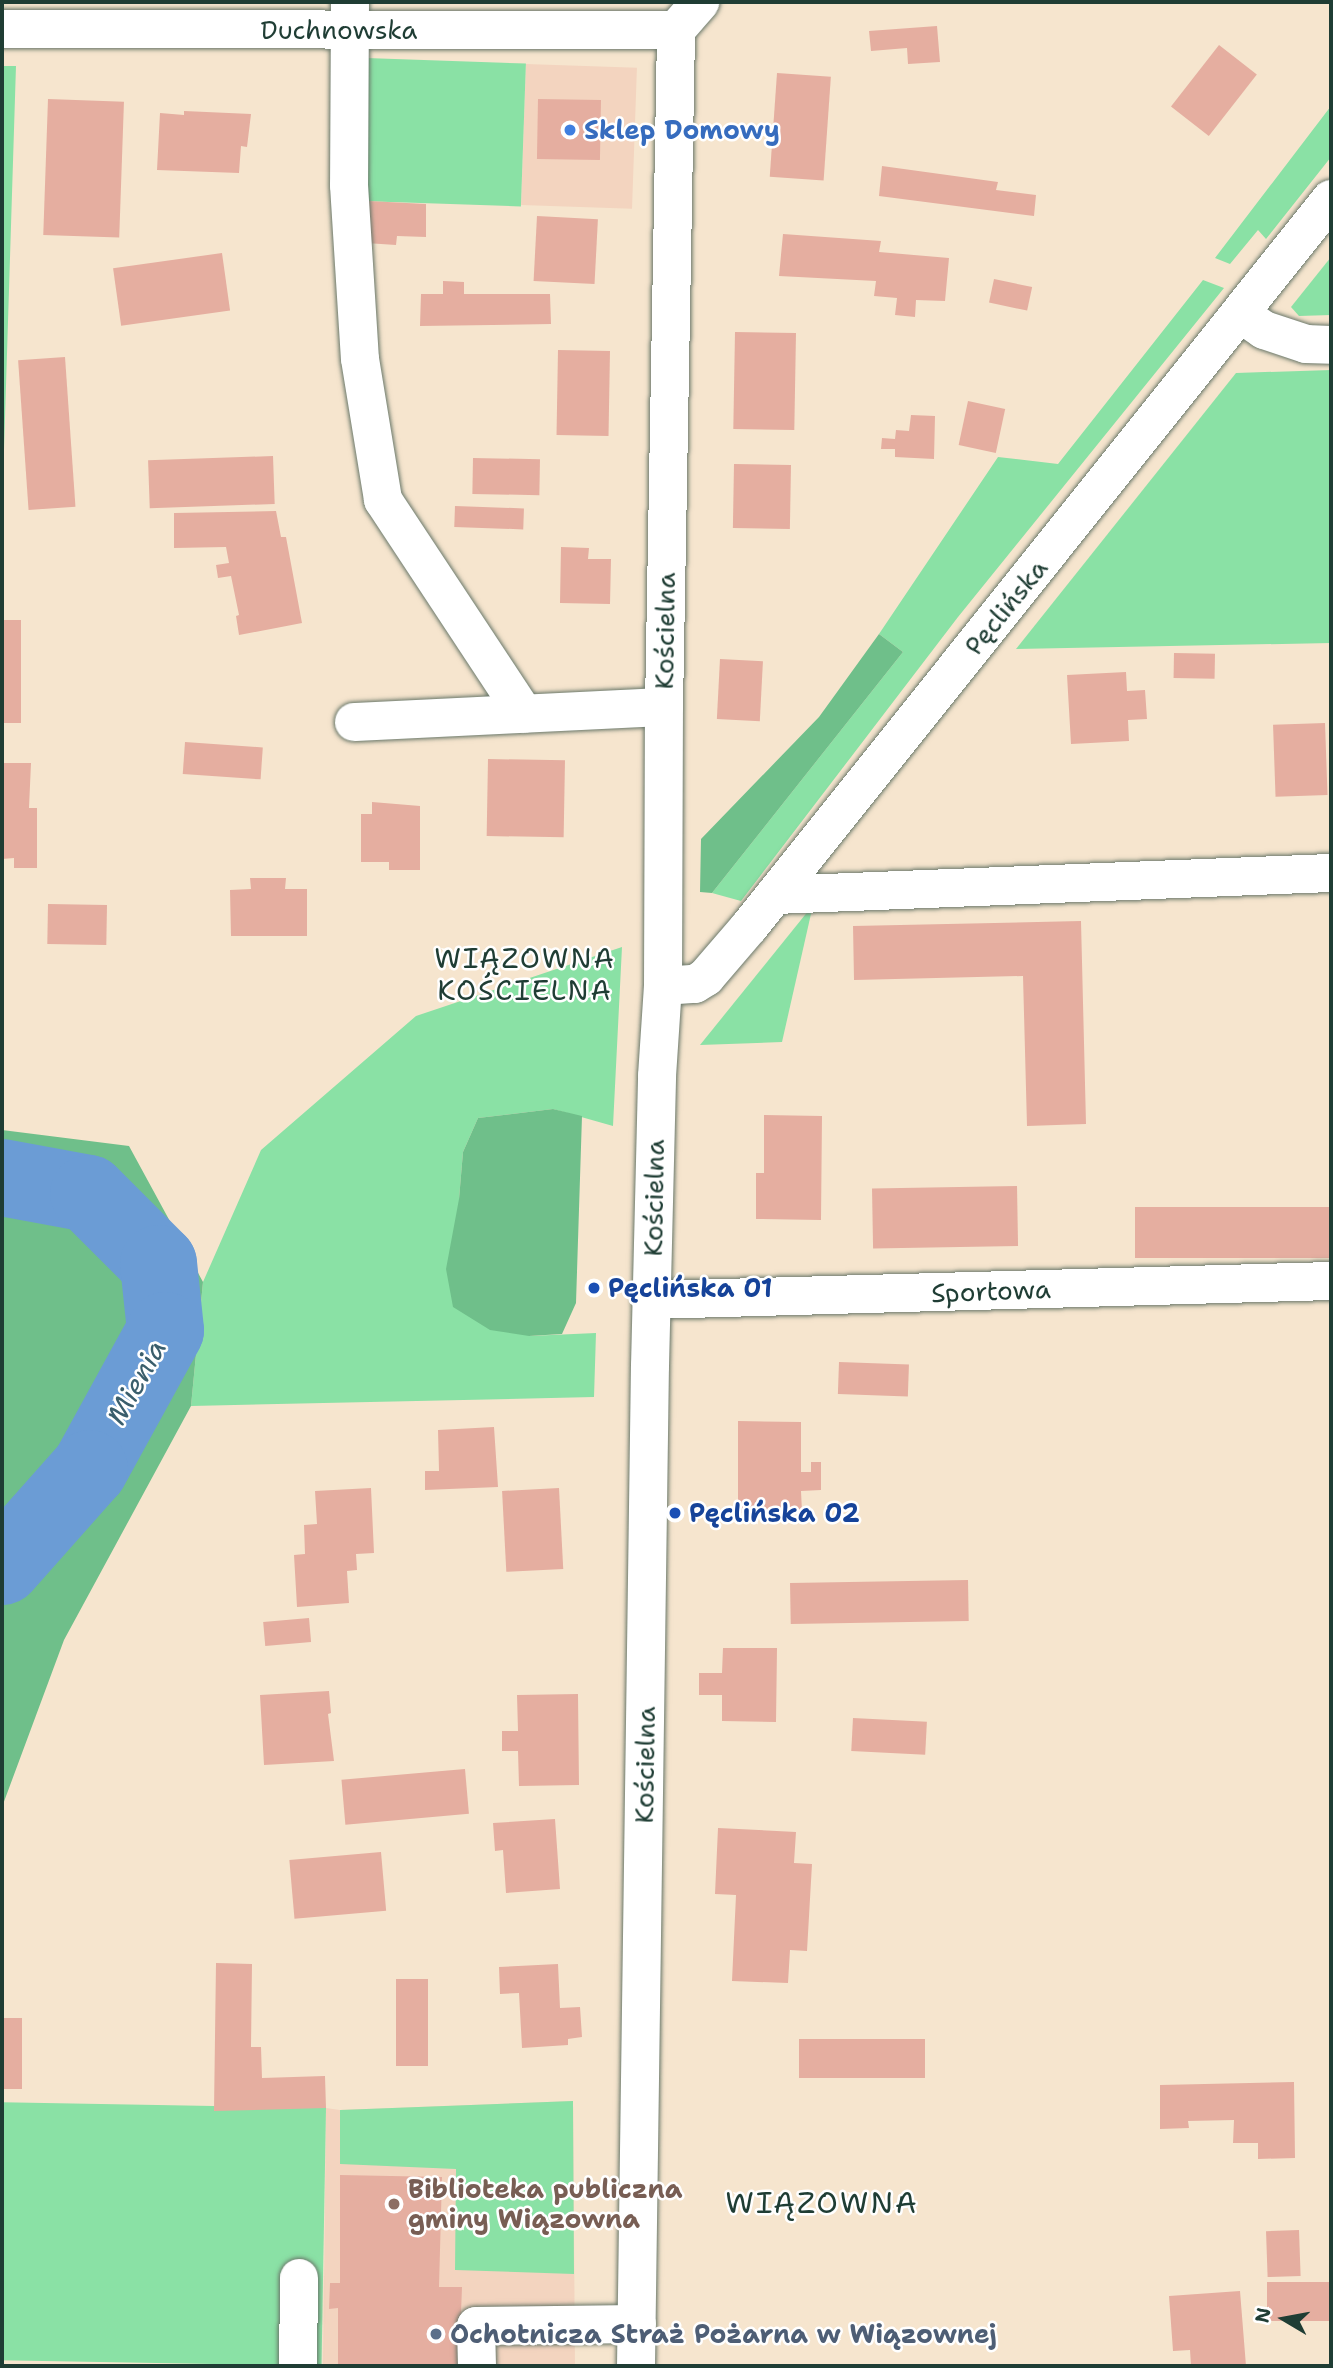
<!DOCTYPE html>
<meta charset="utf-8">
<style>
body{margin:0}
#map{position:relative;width:1333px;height:2368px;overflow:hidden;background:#f6e5ce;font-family:"Shantell Sans",sans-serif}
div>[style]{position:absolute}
.built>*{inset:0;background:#f3d4bf;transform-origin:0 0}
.green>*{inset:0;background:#8ae1a5;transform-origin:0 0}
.forest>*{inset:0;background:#6fbf8a}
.river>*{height:77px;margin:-38.5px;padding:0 38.5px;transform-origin:38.5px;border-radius:38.5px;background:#6b9cd5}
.building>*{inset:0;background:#e5aea0;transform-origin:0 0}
.roads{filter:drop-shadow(0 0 2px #6a786a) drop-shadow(0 0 2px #6a786a)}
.minor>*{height:38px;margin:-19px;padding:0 19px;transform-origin:19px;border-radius:19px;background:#fff}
.dots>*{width:19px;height:19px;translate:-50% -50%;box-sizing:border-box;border:4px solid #fff;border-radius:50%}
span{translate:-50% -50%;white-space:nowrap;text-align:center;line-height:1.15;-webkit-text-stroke:5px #fff;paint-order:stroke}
.street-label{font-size:26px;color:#1f3d34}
.shop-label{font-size:26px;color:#366cbe;font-weight:700}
.left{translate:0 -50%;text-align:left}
.transit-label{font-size:26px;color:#164399;font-weight:700}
.education-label{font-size:26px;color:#785e54;font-weight:700}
.service-label{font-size:26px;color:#4e5e75;font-weight:700}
.neighbourhood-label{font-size:28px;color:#1f3d34;letter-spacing:2px}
.water-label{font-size:28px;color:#3a5e6c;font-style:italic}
.quarter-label{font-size:30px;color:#1f3d34;letter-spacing:2px}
.frame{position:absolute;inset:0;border:4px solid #1f3d34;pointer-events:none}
.north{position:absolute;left:1249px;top:2284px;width:70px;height:70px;-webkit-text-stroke:5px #fff;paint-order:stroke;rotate:280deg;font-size:19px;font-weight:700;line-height:28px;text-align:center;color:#1f3d34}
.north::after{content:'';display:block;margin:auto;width:24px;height:32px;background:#1f3d34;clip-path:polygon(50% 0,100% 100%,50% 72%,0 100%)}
</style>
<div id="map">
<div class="built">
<i style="left:526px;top:64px;width:111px;height:141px;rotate:2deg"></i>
<i style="clip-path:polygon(573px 2101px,575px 2366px,323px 2366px,326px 2108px,340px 2110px)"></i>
</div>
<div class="green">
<i style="left:366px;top:58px;width:160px;height:143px;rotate:2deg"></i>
<i style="clip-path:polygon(2px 66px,16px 66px,2px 513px)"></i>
<i style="clip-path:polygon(1331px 106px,1331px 157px,1266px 239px,1258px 230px,1230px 264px,1215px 258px)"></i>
<i style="clip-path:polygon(1331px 257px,1331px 315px,1299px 316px,1291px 307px)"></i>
<i style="clip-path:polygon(1203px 280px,1224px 288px,958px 617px,741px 901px,712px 893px,903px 652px,879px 634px,998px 457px,1058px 464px)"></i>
<i style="clip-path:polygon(1331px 370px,1331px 643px,1016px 649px,1236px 373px)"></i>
<i style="clip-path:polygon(813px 905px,782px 1042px,700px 1045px)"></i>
<i style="clip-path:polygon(622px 947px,613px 1126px,553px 1109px,478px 1118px,463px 1152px,459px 1199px,529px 1336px,596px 1333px,594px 1397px,191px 1406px,203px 1282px,261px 1150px,416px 1016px)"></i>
<i style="clip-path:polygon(573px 2101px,574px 2274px,455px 2270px,456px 2169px,340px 2164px,340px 2110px)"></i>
<i style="left:326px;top:2108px;width:258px;height:324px;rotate:91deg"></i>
</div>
<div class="forest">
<i style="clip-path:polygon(879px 634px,903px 652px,712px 893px,700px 892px,701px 839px,819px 717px)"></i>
<i style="clip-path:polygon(553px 1109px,582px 1116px,576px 1303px,562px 1334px,529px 1336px,490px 1330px,453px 1307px,446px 1269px,459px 1199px,463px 1152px,478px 1118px)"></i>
<i style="clip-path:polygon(2px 1130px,129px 1146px,203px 1282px,191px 1406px,64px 1640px,2px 1807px)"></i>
</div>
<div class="river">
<i style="left:2px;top:1177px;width:87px;rotate:10.5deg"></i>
<i style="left:88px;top:1193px;width:99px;rotate:45deg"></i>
<i style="left:158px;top:1263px;width:67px;rotate:84deg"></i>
<i style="left:165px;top:1330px;width:158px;rotate:118.8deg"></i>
<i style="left:89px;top:1468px;width:131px;rotate:131.6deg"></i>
</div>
<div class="building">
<i style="clip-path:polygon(937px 26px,940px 62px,908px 64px,907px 48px,871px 51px,869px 31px)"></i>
<i style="left:1219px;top:45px;width:48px;height:78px;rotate:38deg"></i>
<i style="left:777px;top:73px;width:54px;height:104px;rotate:4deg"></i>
<i style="left:48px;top:99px;width:76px;height:136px;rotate:2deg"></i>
<i style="left:538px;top:99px;width:63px;height:60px;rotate:1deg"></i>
<i style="clip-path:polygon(184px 111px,251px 114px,247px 147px,241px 146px,239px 173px,157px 170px,160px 113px,184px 115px)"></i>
<i style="clip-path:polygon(882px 166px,998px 182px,996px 190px,1036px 195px,1034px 216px,879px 196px)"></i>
<i style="clip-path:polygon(368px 201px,426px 204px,426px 237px,397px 236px,396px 245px,366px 243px)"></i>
<i style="left:537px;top:216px;width:61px;height:65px;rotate:3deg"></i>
<i style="clip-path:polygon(783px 234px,881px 241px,879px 252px,949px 258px,945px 301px,916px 300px,915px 317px,895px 315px,897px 298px,874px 296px,876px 281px,779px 276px)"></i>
<i style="left:222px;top:253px;width:58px;height:110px;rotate:82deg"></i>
<i style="left:994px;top:279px;width:39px;height:24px;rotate:12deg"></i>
<i style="clip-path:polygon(443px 281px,464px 282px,464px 294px,550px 294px,551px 324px,420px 326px,421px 294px,443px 294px)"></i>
<i style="left:735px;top:332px;width:61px;height:97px;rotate:1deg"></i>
<i style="left:558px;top:350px;width:52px;height:85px;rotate:1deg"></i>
<i style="left:65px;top:357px;width:150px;height:47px;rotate:86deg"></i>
<i style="left:968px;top:401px;width:38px;height:45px;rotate:12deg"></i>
<i style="clip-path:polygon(911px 415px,935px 416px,934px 459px,895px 457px,895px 449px,881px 449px,882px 438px,895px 439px,896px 430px,909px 431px)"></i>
<i style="left:273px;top:456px;width:48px;height:125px;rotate:88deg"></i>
<i style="left:473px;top:458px;width:67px;height:36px;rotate:1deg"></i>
<i style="left:734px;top:464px;width:57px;height:64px;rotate:1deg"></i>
<i style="left:455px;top:506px;width:69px;height:21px;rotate:2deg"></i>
<i style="clip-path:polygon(276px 511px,281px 537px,286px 537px,302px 623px,239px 635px,236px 616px,239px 615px,231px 576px,218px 578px,216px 565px,229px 563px,226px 547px,174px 548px,174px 513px)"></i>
<i style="clip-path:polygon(561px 547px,589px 548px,588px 559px,611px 559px,610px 604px,560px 603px)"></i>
<i style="left:2px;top:620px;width:19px;height:103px"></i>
<i style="left:1174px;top:653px;width:41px;height:25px;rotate:1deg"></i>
<i style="left:720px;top:659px;width:43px;height:60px;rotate:3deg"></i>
<i style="clip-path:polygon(1126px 672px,1127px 691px,1145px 690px,1147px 719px,1128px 720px,1129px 741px,1071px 744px,1067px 675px)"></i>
<i style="left:1325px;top:723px;width:72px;height:52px;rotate:88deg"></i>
<i style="left:185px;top:742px;width:78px;height:32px;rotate:4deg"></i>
<i style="left:488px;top:759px;width:77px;height:77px;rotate:1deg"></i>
<i style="clip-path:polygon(2px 763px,31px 763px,29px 808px,37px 808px,37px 868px,14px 868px,14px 858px,2px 859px)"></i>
<i style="clip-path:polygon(372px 802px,420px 806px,420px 870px,389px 870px,389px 862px,361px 862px,361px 814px,372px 814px)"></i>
<i style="clip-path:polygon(250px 878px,286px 878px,285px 889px,307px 889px,307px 936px,231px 936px,230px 890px,251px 889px)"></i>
<i style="left:48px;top:904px;width:59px;height:40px;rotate:1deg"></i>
<i style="clip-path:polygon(1081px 921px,1086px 1124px,1027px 1126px,1023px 976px,854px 980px,853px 926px)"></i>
<i style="clip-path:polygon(764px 1115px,822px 1116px,821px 1220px,756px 1219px,756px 1173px,764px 1173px)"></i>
<i style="left:1017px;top:1186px;width:60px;height:145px;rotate:89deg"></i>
<i style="left:1135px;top:1207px;width:196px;height:51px"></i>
<i style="left:839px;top:1362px;width:70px;height:32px;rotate:2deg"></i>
<i style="clip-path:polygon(738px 1421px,801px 1422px,801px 1472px,811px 1472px,811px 1462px,821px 1462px,821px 1490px,801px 1491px,802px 1512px,738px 1513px)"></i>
<i style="clip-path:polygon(494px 1427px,498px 1487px,425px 1490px,425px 1471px,439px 1471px,438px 1430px)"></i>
<i style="clip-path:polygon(371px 1488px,374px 1553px,356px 1554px,357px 1570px,347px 1571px,349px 1603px,297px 1607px,294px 1555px,305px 1554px,304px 1525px,317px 1524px,315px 1491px)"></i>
<i style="left:559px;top:1488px;width:81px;height:57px;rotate:87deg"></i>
<i style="left:968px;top:1580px;width:41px;height:178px;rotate:89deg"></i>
<i style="left:309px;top:1618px;width:24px;height:46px;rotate:85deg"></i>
<i style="clip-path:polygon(723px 1648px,777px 1648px,776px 1722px,722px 1721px,722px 1695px,699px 1695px,699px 1673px,722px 1673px)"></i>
<i style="clip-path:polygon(329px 1691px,331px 1713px,328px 1714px,334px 1761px,264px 1765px,260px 1695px)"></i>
<i style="clip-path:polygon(578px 1694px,579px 1785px,519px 1786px,518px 1751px,502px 1751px,502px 1731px,518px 1731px,517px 1695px)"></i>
<i style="left:853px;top:1718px;width:74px;height:33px;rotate:3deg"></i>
<i style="left:465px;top:1769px;width:45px;height:124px;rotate:85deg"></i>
<i style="clip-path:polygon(555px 1819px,560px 1889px,506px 1893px,503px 1850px,495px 1851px,493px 1823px)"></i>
<i style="clip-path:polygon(718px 1828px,796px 1832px,794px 1863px,812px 1864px,807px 1951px,790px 1950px,788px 1983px,732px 1981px,736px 1895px,715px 1894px)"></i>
<i style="left:381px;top:1852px;width:59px;height:92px;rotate:85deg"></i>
<i style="clip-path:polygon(216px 1963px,252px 1964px,251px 2047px,261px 2047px,262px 2078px,325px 2076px,326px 2108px,214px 2111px)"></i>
<i style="clip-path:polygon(558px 1964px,560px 2008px,580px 2007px,582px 2037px,568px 2039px,568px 2045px,522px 2048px,519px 1993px,500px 1994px,499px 1967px)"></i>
<i style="left:396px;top:1979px;width:32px;height:87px"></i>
<i style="left:2px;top:2018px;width:20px;height:71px"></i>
<i style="left:925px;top:2039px;width:39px;height:126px;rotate:90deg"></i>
<i style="clip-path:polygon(1294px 2082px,1295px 2158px,1258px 2159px,1258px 2143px,1233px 2143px,1234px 2120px,1188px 2121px,1189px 2128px,1160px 2129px,1160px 2085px)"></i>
<i style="clip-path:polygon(340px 2175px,442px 2177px,439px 2287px,462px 2287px,459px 2366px,338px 2366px,338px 2308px,329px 2309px,330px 2283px,340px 2283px)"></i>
<i style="left:1299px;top:2230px;width:46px;height:33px;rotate:88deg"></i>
<i style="left:1331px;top:2282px;width:39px;height:64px;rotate:90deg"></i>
<i style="clip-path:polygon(1240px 2291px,1246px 2366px,1191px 2366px,1190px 2350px,1173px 2351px,1169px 2296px)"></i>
</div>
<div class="roads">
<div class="minor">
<i style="left:350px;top:2px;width:183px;rotate:90.3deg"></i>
<i style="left:349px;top:185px;width:174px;rotate:86.4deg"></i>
<i style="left:360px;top:359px;width:143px;rotate:80.7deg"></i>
<i style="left:383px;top:500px;width:256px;rotate:56.6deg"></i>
<i style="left:2px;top:29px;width:674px;rotate:0.09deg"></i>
<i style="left:676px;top:30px;width:37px;rotate:-49deg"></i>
<i style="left:1241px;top:314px;width:28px;rotate:35deg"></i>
<i style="left:1264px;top:330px;width:44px;rotate:18.4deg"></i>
<i style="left:1306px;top:344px;width:25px;rotate:2deg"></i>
<i style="left:354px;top:722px;width:310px;rotate:-2.8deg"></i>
<i style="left:775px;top:895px;width:556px;rotate:-2.27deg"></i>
<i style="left:663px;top:986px;width:32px;rotate:-4deg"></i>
<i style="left:695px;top:984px;width:13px;rotate:-32deg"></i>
<i style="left:706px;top:977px;width:66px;rotate:-49.3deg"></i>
<i style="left:749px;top:927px;width:932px;rotate:-51.36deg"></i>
<i style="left:651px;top:1300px;width:680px;rotate:-1.6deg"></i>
<i style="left:298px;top:2366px;width:88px;rotate:-89.3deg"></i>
<i style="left:477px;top:2366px;width:40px;rotate:-91.4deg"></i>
<i style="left:476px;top:2326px;width:161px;rotate:-0.7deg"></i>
<i style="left:636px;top:2366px;width:1000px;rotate:-89.2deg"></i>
<i style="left:650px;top:1366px;width:290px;rotate:-88.6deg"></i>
<i style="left:657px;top:1076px;width:90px;rotate:-86.2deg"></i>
<i style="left:663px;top:986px;width:279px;rotate:-89.8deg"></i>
<i style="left:664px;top:707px;width:677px;rotate:-88.98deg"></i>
</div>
</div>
<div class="dots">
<i style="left:570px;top:130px;background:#3f7fe0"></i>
<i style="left:594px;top:1288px;background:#1a4fb4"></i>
<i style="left:675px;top:1513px;background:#1a4fb4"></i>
<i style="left:394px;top:2204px;background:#8d6e63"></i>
<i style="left:436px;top:2334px;background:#5c6f8a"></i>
</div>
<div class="street-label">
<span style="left:339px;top:30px">Duchnowska</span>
<span style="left:1006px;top:607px;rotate:-51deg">Pęclińska</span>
<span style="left:665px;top:631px;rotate:-89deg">Kościelna</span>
<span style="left:654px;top:1198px;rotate:-89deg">Kościelna</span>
<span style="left:991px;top:1291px;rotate:-2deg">Sportowa</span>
<span style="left:645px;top:1765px;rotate:-89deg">Kościelna</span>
</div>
<div class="shop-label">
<span class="left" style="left:584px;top:130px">Sklep Domowy</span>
</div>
<div class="transit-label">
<span class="left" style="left:608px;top:1288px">Pęclińska 01</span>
<span class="left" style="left:689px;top:1513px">Pęclińska 02</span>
</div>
<div class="education-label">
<span class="left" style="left:408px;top:2204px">Biblioteka publiczna<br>gminy Wiązowna</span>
</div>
<div class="service-label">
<span class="left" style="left:450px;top:2334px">Ochotnicza Straż Pożarna w Wiązownej</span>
</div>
<div class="neighbourhood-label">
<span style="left:525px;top:974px">WIĄZOWNA<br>KOŚCIELNA</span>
</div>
<div class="water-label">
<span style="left:136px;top:1382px;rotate:-61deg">Mienia</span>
</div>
<div class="quarter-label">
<span style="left:822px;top:2203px">WIĄZOWNA</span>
</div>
<div class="frame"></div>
<div class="north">N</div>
</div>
